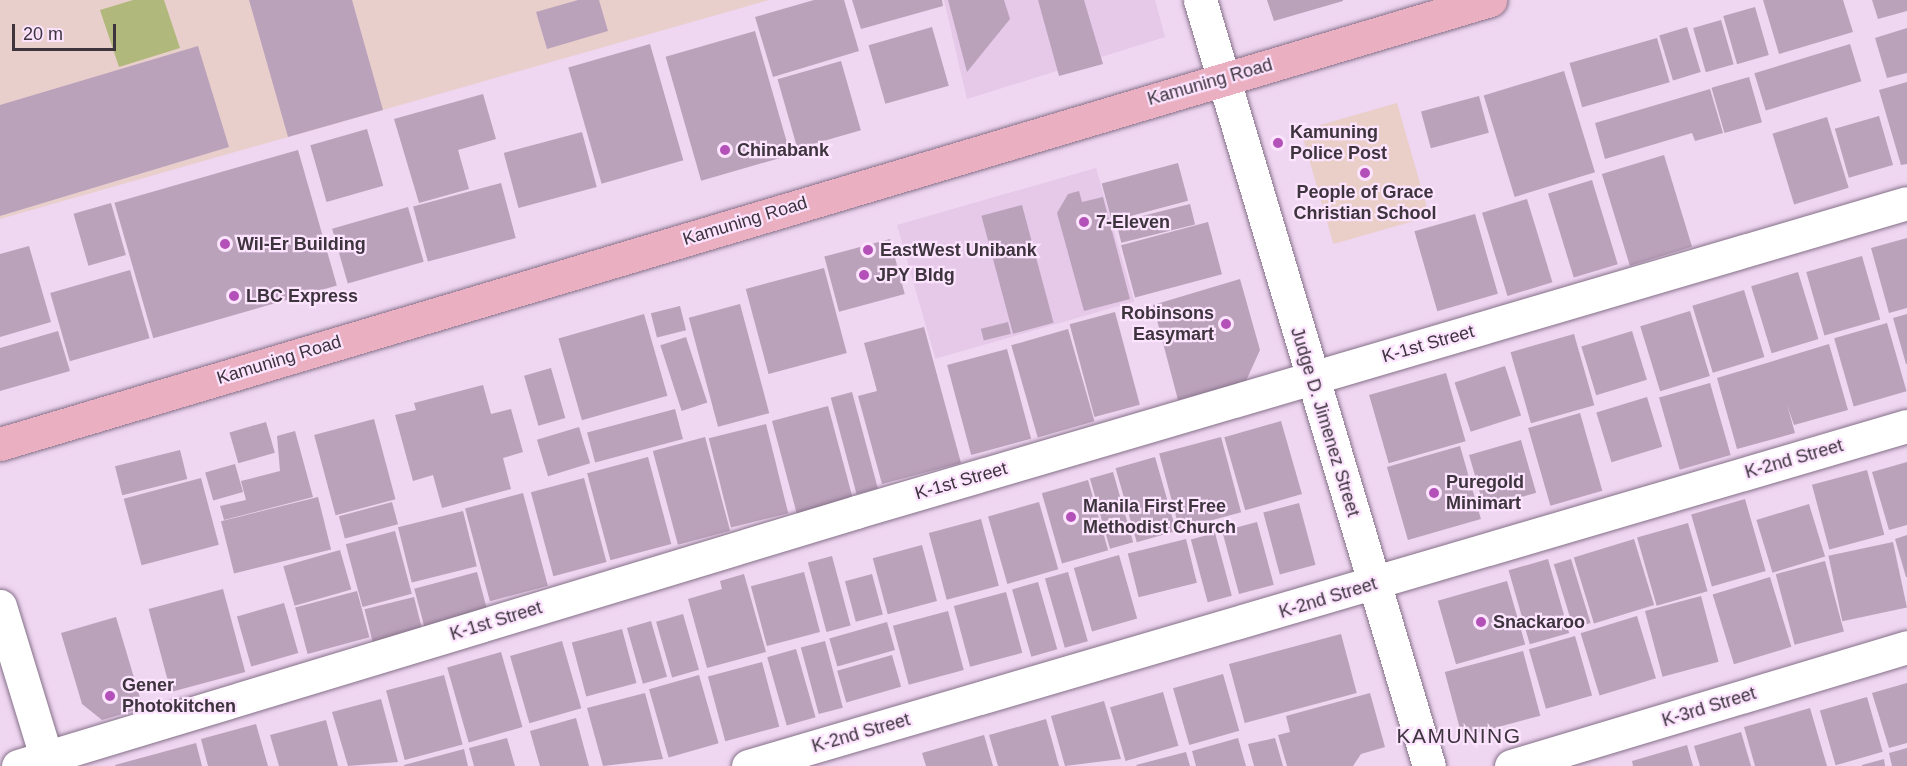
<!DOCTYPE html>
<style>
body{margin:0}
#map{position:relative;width:1907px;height:766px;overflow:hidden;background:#efd6f1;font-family:Arial,sans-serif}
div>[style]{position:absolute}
.built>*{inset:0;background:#e6c8e9;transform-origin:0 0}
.industrial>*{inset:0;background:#e9cfcc}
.education>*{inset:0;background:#e9cfc8;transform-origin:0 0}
.green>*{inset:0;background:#b1b87c}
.building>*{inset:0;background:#bba2bb;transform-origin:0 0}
.roads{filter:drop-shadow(0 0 2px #857088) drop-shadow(0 0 2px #857088)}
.minor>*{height:33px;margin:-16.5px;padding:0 16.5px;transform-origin:16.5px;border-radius:16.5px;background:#fff}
.major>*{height:33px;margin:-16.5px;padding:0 16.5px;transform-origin:16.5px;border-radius:16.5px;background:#eab0c1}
.dots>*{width:16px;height:16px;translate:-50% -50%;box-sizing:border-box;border:3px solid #fce3fe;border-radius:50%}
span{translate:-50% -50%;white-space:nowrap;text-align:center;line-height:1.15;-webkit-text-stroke:4.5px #fce3fe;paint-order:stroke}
.street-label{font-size:18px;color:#3d343e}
.poi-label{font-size:18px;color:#3d343e;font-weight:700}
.left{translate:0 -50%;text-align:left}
.right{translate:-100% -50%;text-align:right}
.quarter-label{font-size:21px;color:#3d343e;letter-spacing:1.5px}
.scale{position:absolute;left:12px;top:24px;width:104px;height:27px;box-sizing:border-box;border:3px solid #3d343e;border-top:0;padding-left:8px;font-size:18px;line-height:21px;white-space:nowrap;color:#3d343e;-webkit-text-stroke:4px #fce3fe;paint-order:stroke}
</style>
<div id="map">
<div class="built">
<i style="clip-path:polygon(944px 0,1155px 0,1165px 37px,967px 99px)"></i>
<i style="left:1096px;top:168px;width:139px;height:207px;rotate:74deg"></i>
</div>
<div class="industrial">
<i style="clip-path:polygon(0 0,769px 0,0 219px)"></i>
</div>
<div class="education">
<i style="left:1397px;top:103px;width:118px;height:100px;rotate:74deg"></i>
</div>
<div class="green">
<i style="clip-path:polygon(133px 0,164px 0,180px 48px,119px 67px,100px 10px)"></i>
</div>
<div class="building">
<i style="clip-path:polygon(249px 0,352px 0,383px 110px,288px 137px)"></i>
<i style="clip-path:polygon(578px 0,599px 0,608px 31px,547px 49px,536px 12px)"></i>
<i style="clip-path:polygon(814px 0,844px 0,859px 51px,773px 77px,755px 17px)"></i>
<i style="clip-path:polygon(852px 0,942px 0,943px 6px,861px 29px)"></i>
<i style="clip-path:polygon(948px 0,1004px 0,1010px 19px,967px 72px)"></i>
<i style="clip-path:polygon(1038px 0,1084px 0,1103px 64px,1059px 76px)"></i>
<i style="clip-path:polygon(1267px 0,1343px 0,1343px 1px,1274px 21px)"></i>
<i style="clip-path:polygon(1763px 0,1843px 0,1853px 32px,1779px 54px)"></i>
<i style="clip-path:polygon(1872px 0,1907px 0,1907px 11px,1878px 19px)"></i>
<i style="left:1755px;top:7px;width:50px;height:33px;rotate:74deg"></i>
<i style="left:1721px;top:20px;width:46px;height:29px;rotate:74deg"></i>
<i style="left:932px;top:27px;width:61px;height:66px;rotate:74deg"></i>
<i style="left:1687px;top:27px;width:47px;height:29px;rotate:73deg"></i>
<i style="clip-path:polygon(1907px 28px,1907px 73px,1887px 78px,1875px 38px)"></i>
<i style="left:755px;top:31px;width:129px;height:93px;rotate:74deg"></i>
<i style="left:1657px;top:38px;width:46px;height:91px;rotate:74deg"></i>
<i style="left:650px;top:44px;width:121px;height:85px;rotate:74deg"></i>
<i style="left:1850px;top:44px;width:39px;height:100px;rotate:73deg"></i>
<i style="clip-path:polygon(198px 46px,229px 147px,0 216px,0 105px)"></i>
<i style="left:841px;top:61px;width:72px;height:66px;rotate:74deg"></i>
<i style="left:1564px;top:71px;width:106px;height:84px;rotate:73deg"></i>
<i style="left:1749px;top:77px;width:47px;height:39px;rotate:74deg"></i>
<i style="clip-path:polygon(1907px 82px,1907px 164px,1901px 165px,1879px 90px)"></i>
<i style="clip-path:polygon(1710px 89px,1723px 133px,1695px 141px,1692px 133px,1605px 159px,1595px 123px)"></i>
<i style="clip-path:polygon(483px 94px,496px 139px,458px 150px,469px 189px,419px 203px,394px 119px)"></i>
<i style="left:1479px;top:96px;width:38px;height:60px;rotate:75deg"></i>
<i style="left:1879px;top:116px;width:51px;height:46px;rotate:74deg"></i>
<i style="left:1827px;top:117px;width:74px;height:57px;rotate:73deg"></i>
<i style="left:367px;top:129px;width:59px;height:59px;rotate:74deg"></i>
<i style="left:582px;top:132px;width:57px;height:81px;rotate:75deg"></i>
<i style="left:298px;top:150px;width:141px;height:191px;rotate:74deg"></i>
<i style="left:1664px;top:155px;width:96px;height:65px;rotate:73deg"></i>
<i style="left:1178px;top:163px;width:39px;height:79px;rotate:75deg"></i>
<i style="left:1592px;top:180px;width:88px;height:46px;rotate:73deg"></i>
<i style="left:501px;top:183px;width:57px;height:91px;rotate:75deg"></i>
<i style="clip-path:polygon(1079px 191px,1082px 202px,1103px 197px,1130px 299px,1084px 311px,1057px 213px,1068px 194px)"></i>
<i style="left:1527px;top:199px;width:87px;height:47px;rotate:73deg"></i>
<i style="left:111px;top:203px;width:54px;height:39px;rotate:74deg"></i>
<i style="left:1190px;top:204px;width:21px;height:76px;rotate:76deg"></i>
<i style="left:1022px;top:205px;width:122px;height:42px;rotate:75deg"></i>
<i style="left:408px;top:207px;width:57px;height:79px;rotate:74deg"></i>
<i style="left:1475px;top:214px;width:83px;height:63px;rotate:74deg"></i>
<i style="left:1208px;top:222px;width:54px;height:90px;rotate:75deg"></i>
<i style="clip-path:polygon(1907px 238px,1907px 308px,1889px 313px,1871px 248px)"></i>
<i style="left:890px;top:239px;width:57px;height:68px;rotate:75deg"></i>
<i style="clip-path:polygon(29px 246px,51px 322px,0 337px,0 254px)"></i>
<i style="left:1862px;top:256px;width:66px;height:58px;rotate:74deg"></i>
<i style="left:824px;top:268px;width:88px;height:81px;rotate:75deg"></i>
<i style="left:130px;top:270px;width:71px;height:83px;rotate:74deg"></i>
<i style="left:1798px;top:272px;width:70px;height:49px;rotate:73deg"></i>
<i style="clip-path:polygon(1240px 279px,1260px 350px,1246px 381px,1178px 400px,1153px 305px)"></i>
<i style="left:1744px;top:290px;width:70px;height:54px;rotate:73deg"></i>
<i style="left:740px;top:304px;width:113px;height:53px;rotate:75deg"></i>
<i style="left:680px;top:306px;width:25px;height:30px;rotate:76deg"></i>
<i style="left:1690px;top:311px;width:68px;height:52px;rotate:73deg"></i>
<i style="left:1115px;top:312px;width:96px;height:47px;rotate:75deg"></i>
<i style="left:644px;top:314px;width:85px;height:89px;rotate:74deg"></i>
<i style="clip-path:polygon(1907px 314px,1907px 364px,1906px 364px,1893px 318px)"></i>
<i style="left:1008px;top:322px;width:12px;height:28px;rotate:76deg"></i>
<i style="left:1887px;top:323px;width:71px;height:55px;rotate:74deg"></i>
<i style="clip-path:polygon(924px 327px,961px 463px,882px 484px,858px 396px,877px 391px,864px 343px)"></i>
<i style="left:1068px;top:329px;width:96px;height:59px;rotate:74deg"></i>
<i style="clip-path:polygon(58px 331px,70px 371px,0 391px,0 348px)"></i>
<i style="left:1632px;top:331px;width:51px;height:53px;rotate:73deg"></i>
<i style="left:1574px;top:334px;width:74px;height:66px;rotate:74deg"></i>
<i style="left:686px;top:337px;width:69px;height:27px;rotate:72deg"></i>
<i style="clip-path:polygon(1829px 344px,1848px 410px,1794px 425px,1787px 405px,1795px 433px,1737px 449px,1717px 378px)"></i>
<i style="left:1007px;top:349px;width:93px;height:62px;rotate:75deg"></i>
<i style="left:1505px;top:366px;width:52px;height:53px;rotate:72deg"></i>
<i style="left:551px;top:368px;width:52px;height:28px;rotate:74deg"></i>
<i style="left:1446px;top:373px;width:71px;height:80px;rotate:74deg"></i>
<i style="left:1710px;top:383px;width:75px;height:53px;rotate:74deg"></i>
<i style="clip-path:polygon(483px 385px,491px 414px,511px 409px,523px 452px,503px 458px,511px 489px,442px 508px,433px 475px,413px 481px,395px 415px,416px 410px,414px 403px)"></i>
<i style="left:852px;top:392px;width:100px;height:22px;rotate:75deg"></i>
<i style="left:1647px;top:397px;width:52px;height:53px;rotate:73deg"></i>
<i style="left:828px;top:406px;width:101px;height:58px;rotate:75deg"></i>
<i style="left:675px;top:409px;width:31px;height:91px;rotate:75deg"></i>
<i style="left:1580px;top:413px;width:81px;height:54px;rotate:74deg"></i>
<i style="left:374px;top:419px;width:83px;height:62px;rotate:75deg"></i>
<i style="left:1281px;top:421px;width:76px;height:59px;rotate:74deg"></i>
<i style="left:266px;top:422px;width:32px;height:38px;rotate:74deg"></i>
<i style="left:766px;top:424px;width:92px;height:59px;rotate:76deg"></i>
<i style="left:579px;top:427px;width:38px;height:44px;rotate:73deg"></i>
<i style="clip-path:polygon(295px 431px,313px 497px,224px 520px,220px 506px,246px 500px,241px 481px,280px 471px,277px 436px)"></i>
<i style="left:705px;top:437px;width:97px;height:54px;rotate:75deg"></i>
<i style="left:1221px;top:437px;width:78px;height:64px;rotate:75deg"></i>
<i style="left:1521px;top:440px;width:55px;height:54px;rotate:74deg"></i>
<i style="left:1460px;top:446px;width:76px;height:76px;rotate:74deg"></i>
<i style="left:180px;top:450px;width:30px;height:67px;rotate:76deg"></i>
<i style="left:648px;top:457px;width:90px;height:63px;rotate:75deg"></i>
<i style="left:1155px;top:457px;width:77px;height:41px;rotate:74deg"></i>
<i style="clip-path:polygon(1907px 462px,1907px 525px,1889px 530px,1872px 472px)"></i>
<i style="left:235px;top:464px;width:29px;height:31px;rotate:74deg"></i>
<i style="left:1867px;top:470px;width:67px;height:57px;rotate:75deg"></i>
<i style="left:1113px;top:472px;width:73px;height:24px;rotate:74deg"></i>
<i style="left:201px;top:478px;width:69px;height:80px;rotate:75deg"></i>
<i style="left:584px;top:478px;width:87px;height:55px;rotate:75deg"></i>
<i style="left:1088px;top:480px;width:73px;height:48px;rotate:74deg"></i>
<i style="left:523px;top:493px;width:96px;height:60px;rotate:75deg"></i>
<i style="left:318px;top:497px;width:54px;height:100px;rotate:76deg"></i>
<i style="left:1745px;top:499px;width:75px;height:56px;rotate:74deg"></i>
<i style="left:392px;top:502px;width:23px;height:55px;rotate:75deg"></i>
<i style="left:1039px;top:502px;width:70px;height:53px;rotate:74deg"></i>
<i style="left:1299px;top:503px;width:64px;height:37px;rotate:75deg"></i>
<i style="left:1809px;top:504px;width:55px;height:55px;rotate:73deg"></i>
<i style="left:463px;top:511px;width:57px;height:67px;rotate:76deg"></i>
<i style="left:981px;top:519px;width:69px;height:54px;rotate:75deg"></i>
<i style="left:1257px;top:522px;width:65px;height:36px;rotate:75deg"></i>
<i style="left:1688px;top:523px;width:71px;height:53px;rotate:74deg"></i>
<i style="left:395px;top:531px;width:65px;height:51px;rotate:75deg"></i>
<i style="left:1215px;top:533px;width:65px;height:25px;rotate:75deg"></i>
<i style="clip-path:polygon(1907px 535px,1907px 577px,1906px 577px,1895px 539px)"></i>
<i style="left:1186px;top:539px;width:45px;height:60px;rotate:76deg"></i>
<i style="left:1634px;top:539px;width:69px;height:63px;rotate:73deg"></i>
<i style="left:1893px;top:542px;width:67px;height:66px;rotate:78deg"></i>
<i style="left:922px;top:545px;width:58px;height:51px;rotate:75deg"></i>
<i style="left:340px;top:550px;width:41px;height:59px;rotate:74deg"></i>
<i style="left:1119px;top:555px;width:66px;height:47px;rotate:74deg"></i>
<i style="left:832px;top:556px;width:72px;height:25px;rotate:75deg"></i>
<i style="left:1548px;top:559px;width:77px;height:41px;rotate:74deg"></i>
<i style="left:1571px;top:559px;width:67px;height:18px;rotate:73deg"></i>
<i style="left:1825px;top:561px;width:73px;height:51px;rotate:75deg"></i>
<i style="left:477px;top:572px;width:43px;height:65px;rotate:75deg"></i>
<i style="left:804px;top:572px;width:62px;height:55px;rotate:75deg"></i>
<i style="left:1068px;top:572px;width:72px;height:24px;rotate:74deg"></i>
<i style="clip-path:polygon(744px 574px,766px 652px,707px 668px,688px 599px,722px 589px,720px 581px)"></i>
<i style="left:872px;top:574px;width:42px;height:28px;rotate:75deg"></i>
<i style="left:1770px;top:577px;width:73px;height:60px;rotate:73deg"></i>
<i style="left:1507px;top:581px;width:66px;height:72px;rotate:74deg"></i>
<i style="left:1038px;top:582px;width:70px;height:27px;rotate:74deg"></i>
<i style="left:223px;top:589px;width:86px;height:77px;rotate:75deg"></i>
<i style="left:357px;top:591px;width:48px;height:64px;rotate:75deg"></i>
<i style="left:1006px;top:592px;width:63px;height:54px;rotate:75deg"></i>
<i style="left:1701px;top:596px;width:68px;height:58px;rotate:75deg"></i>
<i style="left:414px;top:597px;width:41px;height:51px;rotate:76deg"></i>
<i style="left:284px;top:603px;width:52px;height:49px;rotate:74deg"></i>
<i style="left:948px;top:611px;width:61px;height:57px;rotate:75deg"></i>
<i style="left:683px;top:614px;width:58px;height:28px;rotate:74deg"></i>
<i style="left:1637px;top:616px;width:65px;height:59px;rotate:73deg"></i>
<i style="clip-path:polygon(116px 617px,143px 708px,102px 720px,82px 704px,61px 633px)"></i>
<i style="left:651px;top:621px;width:58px;height:25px;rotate:74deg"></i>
<i style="left:887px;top:622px;width:29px;height:60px;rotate:74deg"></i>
<i style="left:622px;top:629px;width:56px;height:52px;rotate:75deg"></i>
<i style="left:1341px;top:634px;width:61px;height:116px;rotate:75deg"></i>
<i style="left:1575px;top:636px;width:62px;height:48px;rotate:74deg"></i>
<i style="left:562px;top:641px;width:70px;height:54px;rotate:74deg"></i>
<i style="left:825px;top:641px;width:69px;height:25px;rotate:75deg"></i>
<i style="left:796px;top:649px;width:71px;height:30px;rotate:74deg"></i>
<i style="left:1523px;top:651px;width:67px;height:81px;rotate:75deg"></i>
<i style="left:501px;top:652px;width:78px;height:56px;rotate:74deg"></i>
<i style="left:892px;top:655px;width:33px;height:57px;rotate:74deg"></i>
<i style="left:762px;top:662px;width:67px;height:56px;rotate:75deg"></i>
<i style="left:1223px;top:674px;width:59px;height:52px;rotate:74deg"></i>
<i style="left:444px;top:675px;width:72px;height:60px;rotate:75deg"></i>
<i style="left:699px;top:675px;width:71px;height:52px;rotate:74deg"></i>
<i style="clip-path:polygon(1907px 683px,1907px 743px,1889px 748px,1872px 693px)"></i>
<i style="left:1163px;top:692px;width:56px;height:55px;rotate:74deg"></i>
<i style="clip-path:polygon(645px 693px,663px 759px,603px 766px,587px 708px)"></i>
<i style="clip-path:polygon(1370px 693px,1385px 747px,1361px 754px,1353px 766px,1287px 766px,1278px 735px,1290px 732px,1286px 716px)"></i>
<i style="left:1867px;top:697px;width:57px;height:49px;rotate:74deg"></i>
<i style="clip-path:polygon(381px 699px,398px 762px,348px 766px,332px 712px)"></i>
<i style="clip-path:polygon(1104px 701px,1121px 759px,1065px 766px,1051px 716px)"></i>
<i style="clip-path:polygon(1810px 708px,1827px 766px,1755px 766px,1744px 727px)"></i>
<i style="clip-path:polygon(576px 718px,589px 766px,540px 766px,530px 731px)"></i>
<i style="clip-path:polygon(1046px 719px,1059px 766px,998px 766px,989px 735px)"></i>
<i style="clip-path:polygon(326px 720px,338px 766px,279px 766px,270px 735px)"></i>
<i style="clip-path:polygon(256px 724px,268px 766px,208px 766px,201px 739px)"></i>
<i style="clip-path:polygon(1741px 732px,1751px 766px,1700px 766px,1694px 746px)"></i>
<i style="clip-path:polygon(984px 735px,993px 766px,926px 766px,922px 753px)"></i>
<i style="clip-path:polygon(507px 738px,515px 766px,474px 766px,469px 748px)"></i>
<i style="clip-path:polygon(1238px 738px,1246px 766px,1196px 766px,1192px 751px)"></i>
<i style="clip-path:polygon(1275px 738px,1283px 766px,1254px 766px,1248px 744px)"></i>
<i style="clip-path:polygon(196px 743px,202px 766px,115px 766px,115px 765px)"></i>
<i style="clip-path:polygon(1687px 745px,1693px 766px,1633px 766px,1632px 761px)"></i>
<i style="clip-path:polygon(1907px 748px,1907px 766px,1892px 766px,1889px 753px)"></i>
<i style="clip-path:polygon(464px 749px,468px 766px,404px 766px,404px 765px)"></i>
<i style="clip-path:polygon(1186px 752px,1190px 766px,1137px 766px,1136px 765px)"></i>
<i style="clip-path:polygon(1884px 759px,1885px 766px,1862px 766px,1862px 765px)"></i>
</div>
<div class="roads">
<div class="minor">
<i style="left:1200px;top:0;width:799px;rotate:73.36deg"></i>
<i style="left:0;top:606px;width:167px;rotate:73deg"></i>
<i style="left:18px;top:766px;width:876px;rotate:-16.86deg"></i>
<i style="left:856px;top:512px;width:1095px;rotate:-16.38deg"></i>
<i style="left:748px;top:766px;width:1208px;rotate:-16.35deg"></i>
<i style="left:1511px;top:766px;width:413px;rotate:-16.7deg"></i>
</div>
<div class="major">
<i style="left:0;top:444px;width:1555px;rotate:-16.59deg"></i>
</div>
</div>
<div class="dots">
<i style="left:1278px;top:143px;background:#b451b9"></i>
<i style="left:725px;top:150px;background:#b451b9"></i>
<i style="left:1365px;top:173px;background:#b451b9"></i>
<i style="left:1084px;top:222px;background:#b451b9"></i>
<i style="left:225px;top:244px;background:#b451b9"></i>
<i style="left:868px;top:250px;background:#b451b9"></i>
<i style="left:864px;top:275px;background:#b451b9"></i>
<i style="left:234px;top:296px;background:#b451b9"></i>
<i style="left:1226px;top:324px;background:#b451b9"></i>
<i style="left:1434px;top:493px;background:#b451b9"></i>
<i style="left:1071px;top:517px;background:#b451b9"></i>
<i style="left:1481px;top:622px;background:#b451b9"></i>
<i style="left:110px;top:696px;background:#b451b9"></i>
</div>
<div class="street-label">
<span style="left:1210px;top:82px;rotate:-16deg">Kamuning Road</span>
<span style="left:745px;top:221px;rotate:-17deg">Kamuning Road</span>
<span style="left:1428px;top:344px;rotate:-16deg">K-1st Street</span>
<span style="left:279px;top:360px;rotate:-17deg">Kamuning Road</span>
<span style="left:1325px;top:422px;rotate:73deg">Judge D. Jimenez Street</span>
<span style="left:1794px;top:459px;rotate:-16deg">K-2nd Street</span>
<span style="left:961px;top:481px;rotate:-16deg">K-1st Street</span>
<span style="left:1328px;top:598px;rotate:-17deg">K-2nd Street</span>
<span style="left:496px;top:621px;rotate:-17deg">K-1st Street</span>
<span style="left:1709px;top:707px;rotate:-17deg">K-3rd Street</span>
<span style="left:861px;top:733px;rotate:-16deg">K-2nd Street</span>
</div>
<div class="poi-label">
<span class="left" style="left:1290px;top:143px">Kamuning<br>Police Post</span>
<span class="left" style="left:737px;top:150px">Chinabank</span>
<span style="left:1365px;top:203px">People of Grace<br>Christian School</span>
<span class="left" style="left:1096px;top:222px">7-Eleven</span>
<span class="left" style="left:237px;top:244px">Wil-Er Building</span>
<span class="left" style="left:880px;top:250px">EastWest Unibank</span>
<span class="left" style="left:876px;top:275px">JPY Bldg</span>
<span class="left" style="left:246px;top:296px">LBC Express</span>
<span class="right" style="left:1214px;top:324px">Robinsons<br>Easymart</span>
<span class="left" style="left:1446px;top:493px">Puregold<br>Minimart</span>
<span class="left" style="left:1083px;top:517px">Manila First Free<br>Methodist Church</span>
<span class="left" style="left:1493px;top:622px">Snackaroo</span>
<span class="left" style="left:122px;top:696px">Gener<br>Photokitchen</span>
</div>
<div class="quarter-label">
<span style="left:1459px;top:736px">KAMUNING</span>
</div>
<div class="scale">20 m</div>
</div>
